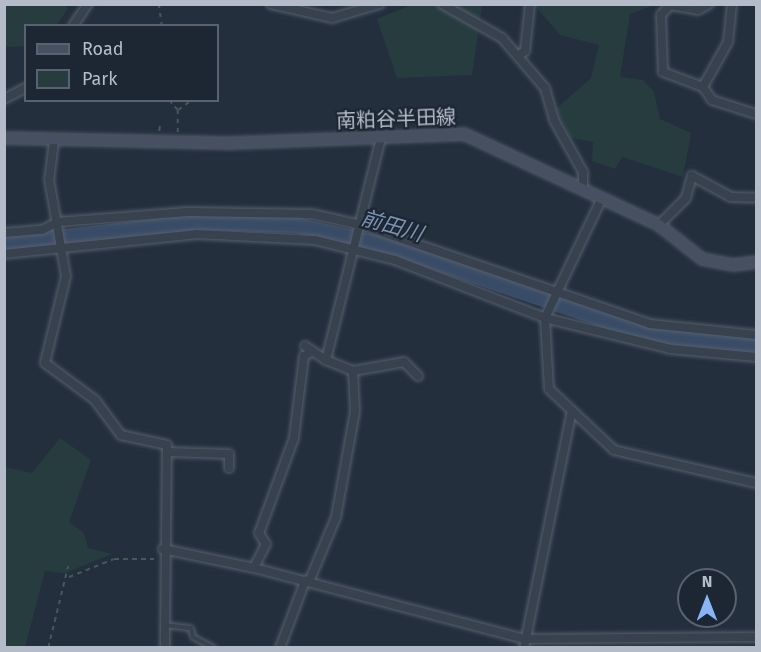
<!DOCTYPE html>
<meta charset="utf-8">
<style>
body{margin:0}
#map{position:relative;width:761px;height:652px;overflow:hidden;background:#242f3e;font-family:"Fira Sans","Noto Sans JP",sans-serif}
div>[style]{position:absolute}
.green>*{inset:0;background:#263c3f}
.river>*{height:16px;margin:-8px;padding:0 8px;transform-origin:8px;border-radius:8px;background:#394c67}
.path>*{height:1.5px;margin-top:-0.75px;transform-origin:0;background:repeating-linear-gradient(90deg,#44595c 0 4.5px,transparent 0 9px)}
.roads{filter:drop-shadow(0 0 2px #565f6c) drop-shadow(0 0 2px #565f6c)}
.service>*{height:4px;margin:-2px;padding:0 2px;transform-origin:2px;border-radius:2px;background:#38414e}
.minor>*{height:8px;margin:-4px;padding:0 4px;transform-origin:4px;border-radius:4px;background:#38414e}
.secondary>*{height:10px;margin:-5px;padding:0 5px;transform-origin:5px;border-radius:5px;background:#465061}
span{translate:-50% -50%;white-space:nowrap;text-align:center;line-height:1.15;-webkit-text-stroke:4.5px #1d2633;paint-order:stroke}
.street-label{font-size:20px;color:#b4bcc9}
.water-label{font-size:21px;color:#7c92b1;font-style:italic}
.frame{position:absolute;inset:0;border:6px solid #b4bcc9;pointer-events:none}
.legend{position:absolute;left:24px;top:24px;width:195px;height:78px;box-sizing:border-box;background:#1d2633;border:2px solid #59626f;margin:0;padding:8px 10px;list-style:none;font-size:18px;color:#b4bcc9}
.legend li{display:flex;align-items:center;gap:12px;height:30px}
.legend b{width:30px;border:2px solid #59626f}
.north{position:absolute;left:677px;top:568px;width:60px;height:60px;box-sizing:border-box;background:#1d2633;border:2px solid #59626f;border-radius:50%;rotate:0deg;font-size:16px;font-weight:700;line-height:24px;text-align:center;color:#b4bcc9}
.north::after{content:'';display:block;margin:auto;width:21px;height:27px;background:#8ab4f8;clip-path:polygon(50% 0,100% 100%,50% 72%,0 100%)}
</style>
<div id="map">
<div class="green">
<i style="clip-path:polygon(5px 4px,64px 5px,68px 8px,57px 25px,26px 26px,25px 46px,5px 47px)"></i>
<i style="clip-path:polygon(411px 5px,482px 5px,472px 75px,397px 78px,377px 19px)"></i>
<i style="clip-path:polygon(654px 5px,630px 14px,620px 77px,643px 80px,654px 92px,660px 119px,691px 133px,683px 177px,622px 157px,615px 169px,592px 161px,593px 142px,571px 138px,556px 109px,591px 78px,599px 45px,560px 35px,535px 6px)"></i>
<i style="clip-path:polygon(60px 438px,91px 460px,69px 522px,84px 533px,88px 548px,112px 554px,65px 573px,45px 571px,25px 647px,5px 647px,5px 467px,32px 473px)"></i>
</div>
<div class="river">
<i style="left:4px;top:244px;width:195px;rotate:-6.5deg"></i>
<i style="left:198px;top:222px;width:98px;rotate:1.8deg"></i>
<i style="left:296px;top:225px;width:90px;rotate:12.8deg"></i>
<i style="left:384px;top:245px;width:278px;rotate:18.7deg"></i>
<i style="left:647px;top:334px;width:110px;rotate:5.8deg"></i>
</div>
<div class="path">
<i style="left:159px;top:4px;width:22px;rotate:82deg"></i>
<i style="left:169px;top:100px;width:13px;rotate:48deg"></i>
<i style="left:178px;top:110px;width:23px;rotate:90deg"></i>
<i style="left:178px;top:110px;width:17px;rotate:-36deg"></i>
<i style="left:159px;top:131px;width:8px;rotate:-83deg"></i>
<i style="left:69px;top:577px;width:48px;rotate:-21.8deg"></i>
<i style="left:114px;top:559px;width:43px"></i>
<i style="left:48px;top:648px;width:84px;rotate:-76.3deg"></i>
</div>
<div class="roads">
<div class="service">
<i style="left:165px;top:625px;width:26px;rotate:7deg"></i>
<i style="left:191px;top:628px;width:9px;rotate:77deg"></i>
<i style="left:193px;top:637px;width:24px;rotate:28deg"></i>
</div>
<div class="minor">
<i style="left:271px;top:4px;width:63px;rotate:12.9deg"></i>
<i style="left:332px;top:18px;width:50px;rotate:-16.3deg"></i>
<i style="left:442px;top:4px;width:69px;rotate:29.5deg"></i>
<i style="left:502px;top:38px;width:66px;rotate:49.3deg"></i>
<i style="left:545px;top:88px;width:33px;rotate:74deg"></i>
<i style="left:554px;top:120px;width:60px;rotate:60.9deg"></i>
<i style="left:583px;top:172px;width:17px;rotate:90deg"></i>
<i style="left:732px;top:4px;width:38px;rotate:96deg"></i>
<i style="left:728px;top:42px;width:51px;rotate:119.1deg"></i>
<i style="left:703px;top:87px;width:16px;rotate:55deg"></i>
<i style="left:712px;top:100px;width:46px;rotate:17.7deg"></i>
<i style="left:73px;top:26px;width:27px;rotate:-56deg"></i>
<i style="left:518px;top:56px;width:9px;rotate:-36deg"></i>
<i style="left:525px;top:51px;width:47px;rotate:-83.9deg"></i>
<i style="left:703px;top:87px;width:43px;rotate:-159.4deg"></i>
<i style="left:663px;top:72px;width:57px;rotate:-92deg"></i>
<i style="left:661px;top:15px;width:13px;rotate:-48deg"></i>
<i style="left:670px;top:5px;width:28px;rotate:10deg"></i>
<i style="left:698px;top:10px;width:13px;rotate:-29deg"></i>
<i style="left:4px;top:99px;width:25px;rotate:-27deg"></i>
<i style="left:54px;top:141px;width:38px;rotate:97deg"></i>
<i style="left:49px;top:179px;width:98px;rotate:80.1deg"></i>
<i style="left:66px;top:276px;width:89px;rotate:103.6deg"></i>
<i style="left:45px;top:363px;width:62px;rotate:36.5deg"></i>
<i style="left:95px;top:400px;width:44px;rotate:53.4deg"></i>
<i style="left:121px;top:435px;width:47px;rotate:12.3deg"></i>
<i style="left:167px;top:445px;width:203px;rotate:90.6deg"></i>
<i style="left:601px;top:200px;width:131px;rotate:115.4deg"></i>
<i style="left:545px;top:318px;width:71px;rotate:86.8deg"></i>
<i style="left:549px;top:389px;width:89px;rotate:43.2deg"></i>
<i style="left:614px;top:450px;width:146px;rotate:13.1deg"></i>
<i style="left:659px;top:225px;width:38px;rotate:-45deg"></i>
<i style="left:686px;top:198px;width:23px;rotate:-75deg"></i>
<i style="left:692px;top:176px;width:44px;rotate:28.3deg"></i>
<i style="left:731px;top:197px;width:25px;rotate:2deg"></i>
<i style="left:4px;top:233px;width:38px;rotate:-5deg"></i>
<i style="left:42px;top:230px;width:18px;rotate:-27deg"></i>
<i style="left:58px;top:222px;width:130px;rotate:-4.4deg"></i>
<i style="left:188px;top:212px;width:124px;rotate:0.9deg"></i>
<i style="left:312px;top:214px;width:50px;rotate:12.7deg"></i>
<i style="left:361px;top:225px;width:305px;rotate:18.9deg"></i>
<i style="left:650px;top:324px;width:107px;rotate:5.9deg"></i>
<i style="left:4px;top:254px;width:193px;rotate:-5.9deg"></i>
<i style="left:196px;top:234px;width:119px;rotate:2.9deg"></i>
<i style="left:315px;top:240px;width:82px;rotate:14deg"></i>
<i style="left:395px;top:260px;width:161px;rotate:21.1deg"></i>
<i style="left:545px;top:318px;width:129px;rotate:13.9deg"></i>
<i style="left:670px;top:349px;width:86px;rotate:5.3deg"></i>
<i style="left:305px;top:346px;width:25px;rotate:34deg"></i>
<i style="left:311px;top:352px;width:8px;rotate:150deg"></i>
<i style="left:304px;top:356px;width:83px;rotate:97deg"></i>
<i style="left:294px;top:438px;width:101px;rotate:110.2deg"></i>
<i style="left:259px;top:533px;width:13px;rotate:58deg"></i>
<i style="left:266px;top:544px;width:27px;rotate:117deg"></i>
<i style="left:254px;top:568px;width:280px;rotate:14.7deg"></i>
<i style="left:525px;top:639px;width:231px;rotate:-0.5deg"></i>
<i style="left:353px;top:371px;width:29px;rotate:-158deg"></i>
<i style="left:326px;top:360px;width:230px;rotate:-76.1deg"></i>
<i style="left:167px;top:452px;width:62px;rotate:1.8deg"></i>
<i style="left:229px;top:454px;width:14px;rotate:90deg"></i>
<i style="left:163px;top:549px;width:93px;rotate:11.8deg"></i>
<i style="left:309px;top:582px;width:70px;rotate:-67.4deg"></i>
<i style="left:336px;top:517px;width:108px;rotate:-79.8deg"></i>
<i style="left:355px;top:411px;width:40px;rotate:-92.9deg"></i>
<i style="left:353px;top:371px;width:52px;rotate:-10deg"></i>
<i style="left:404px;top:362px;width:20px;rotate:45deg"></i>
<i style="left:280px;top:648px;width:72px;rotate:-69.5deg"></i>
<i style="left:524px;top:648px;width:242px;rotate:-78.6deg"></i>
</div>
<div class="secondary">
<i style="left:4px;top:138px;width:229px;rotate:1.3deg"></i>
<i style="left:233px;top:143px;width:231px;rotate:-2.2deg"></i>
<i style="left:464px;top:134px;width:215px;rotate:25deg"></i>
<i style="left:659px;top:225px;width:55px;rotate:38.3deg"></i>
<i style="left:702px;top:259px;width:32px;rotate:11deg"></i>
<i style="left:733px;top:265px;width:23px;rotate:-7deg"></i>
</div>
</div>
<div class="street-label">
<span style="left:396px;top:119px;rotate:-2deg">南粕谷半田線</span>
</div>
<div class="water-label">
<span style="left:392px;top:226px;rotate:16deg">前田川</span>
</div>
<div class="frame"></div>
<ul class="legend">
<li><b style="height:8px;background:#465061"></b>Road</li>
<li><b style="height:16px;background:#263c3f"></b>Park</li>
</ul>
<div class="north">N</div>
</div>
